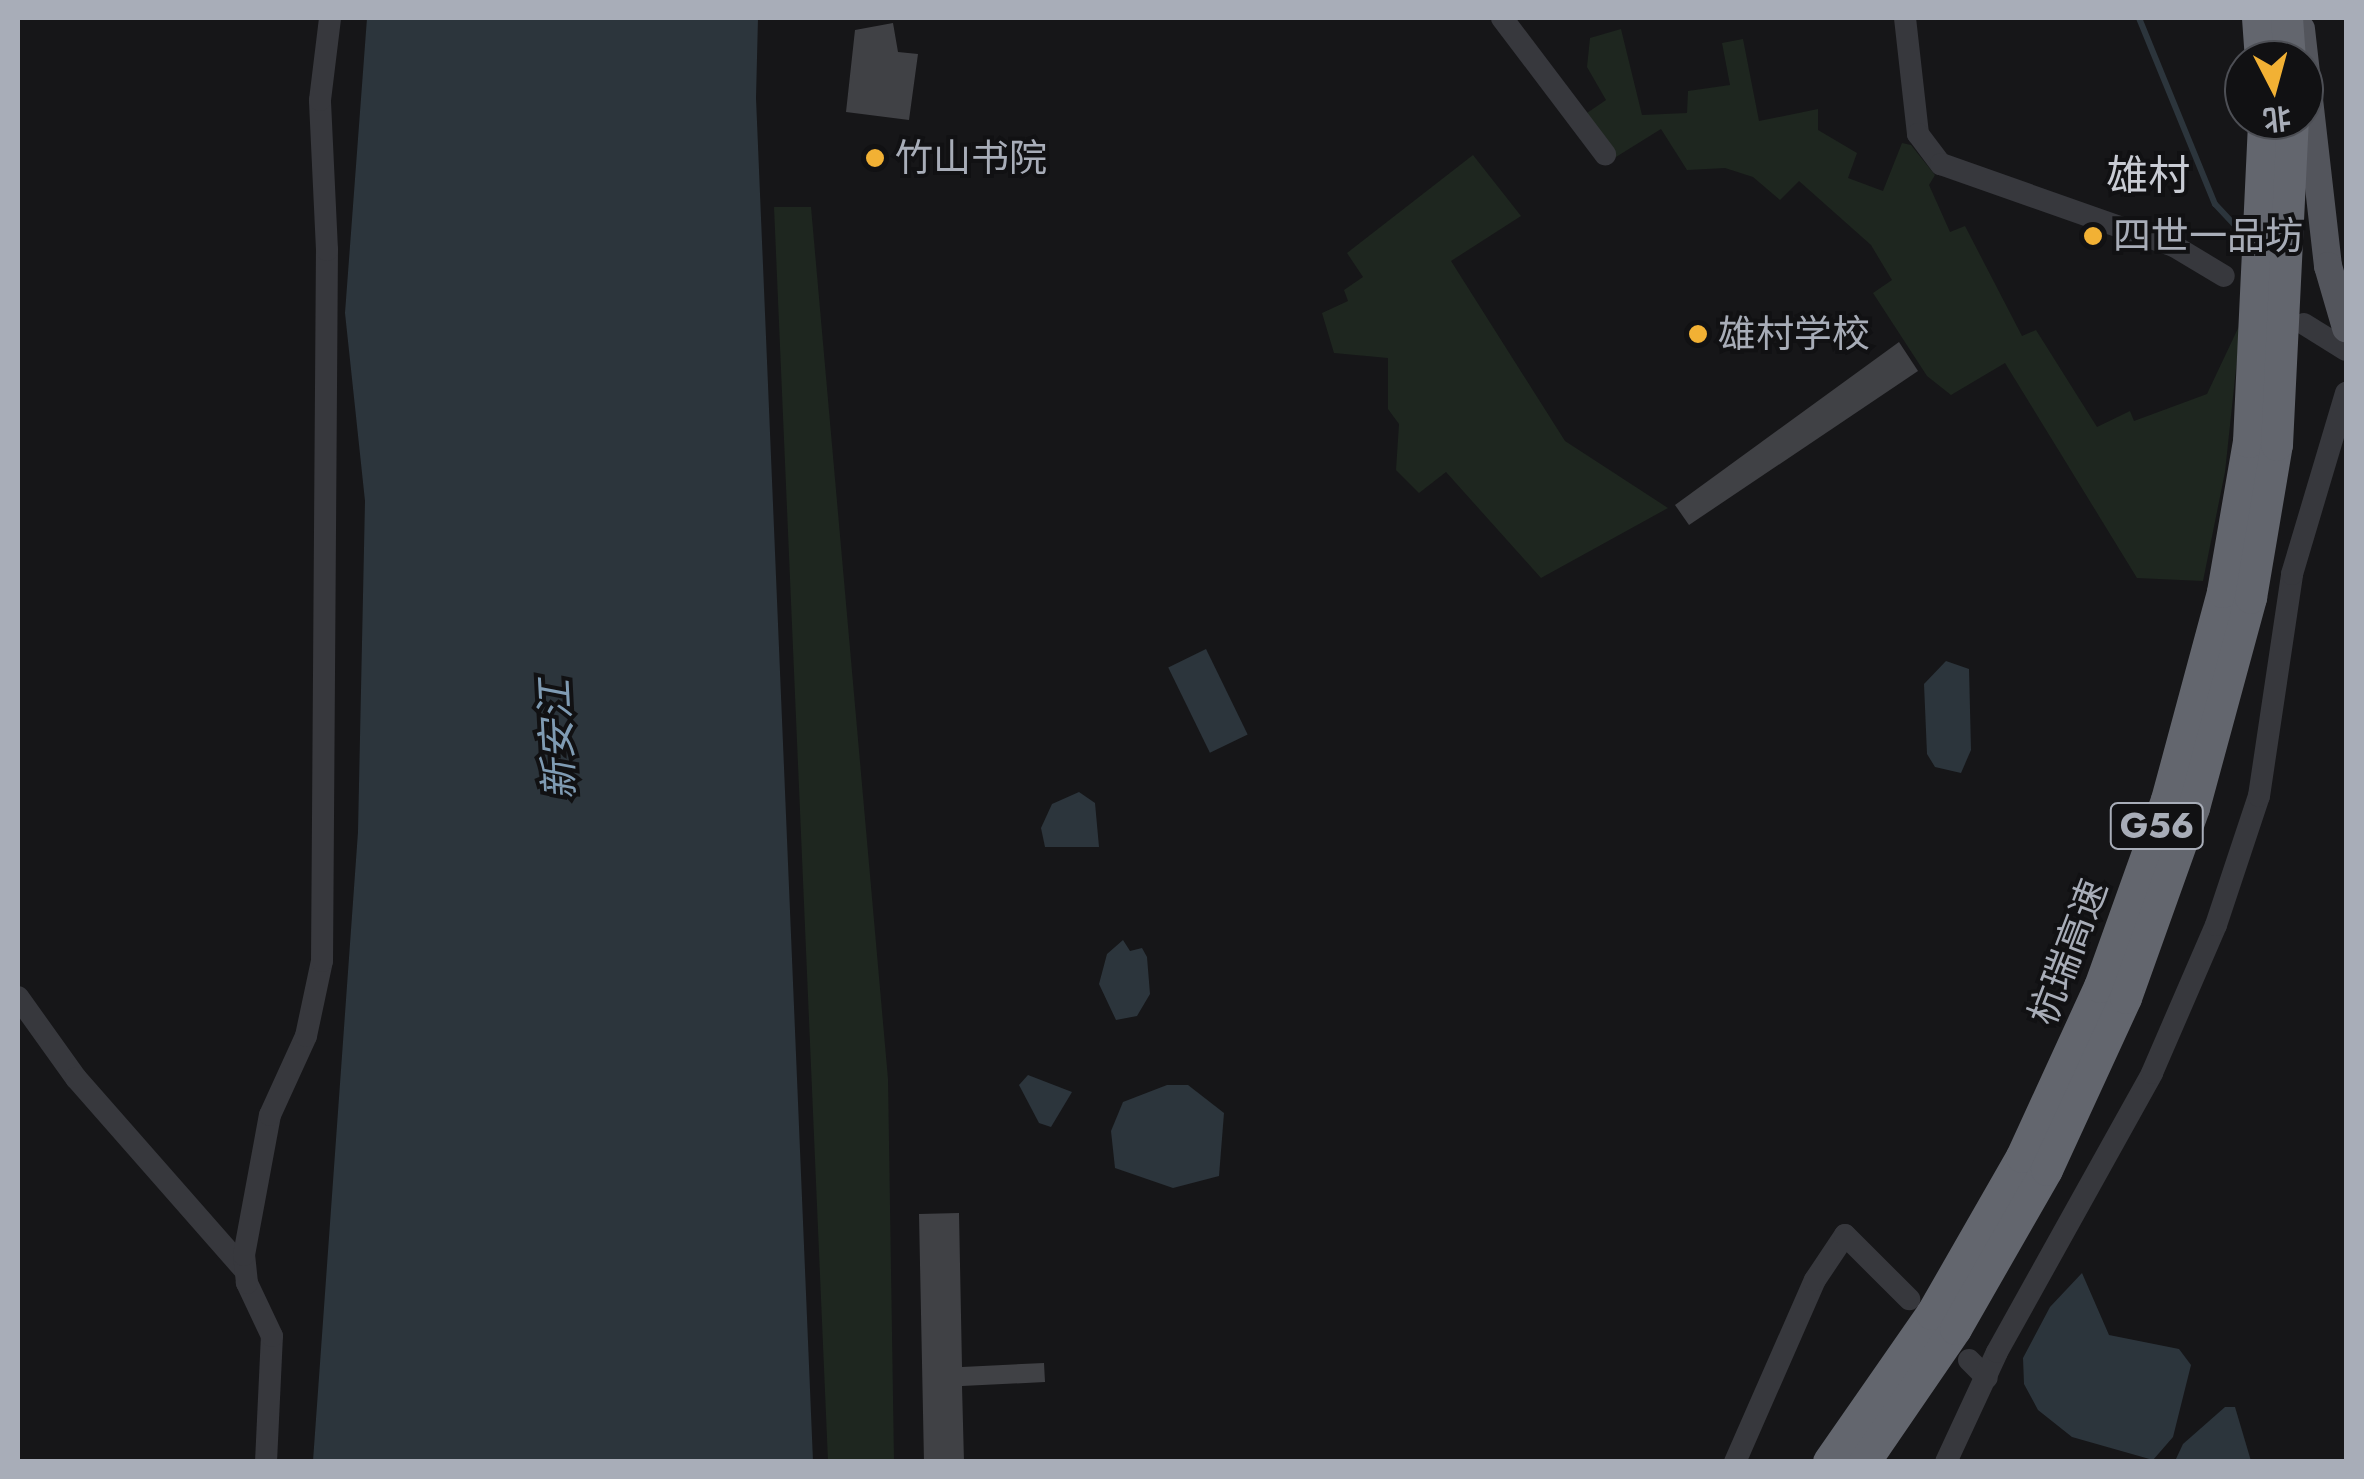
<!DOCTYPE html>
<meta charset="utf-8">
<style>
body{margin:0}
#map{position:relative;width:2364px;height:1479px;overflow:hidden;background:#161618;font-family:Jost,"Noto Sans SC",sans-serif}
div>[style]{position:absolute}
.green>*{inset:0;background:#1e261f}
.water>*{inset:0;background:#2c353c;transform-origin:0 0}
.stream>*{height:6px;margin:-3px;padding:0 3px;transform-origin:3px;border-radius:3px;background:#2c353c}
.building>*{inset:0;background:#404145}
.minor>*{height:22px;margin:-11px;padding:0 11px;transform-origin:11px;border-radius:11px;background:#37383d}
.major>*{height:28px;margin:-14px;padding:0 14px;transform-origin:14px;border-radius:14px;background:#53555c}
.highway>*{height:32px;margin:-16px;padding:0 16px;transform-origin:16px;border-radius:16px;background:#63666e}
.dots>*{width:28px;height:28px;translate:-50% -50%;box-sizing:border-box;border:5px solid #111113;border-radius:50%}
span{translate:-50% -50%;white-space:nowrap;text-align:center;line-height:1.15;-webkit-text-stroke:8px #111113;paint-order:stroke}
.shield-label span{padding:2px 8px;background:#111113;border:2px solid;border-radius:8px;-webkit-text-stroke-width:0}
.shield-label{font-size:35px;color:#a8adb8;font-weight:700}
.poi-label{font-size:38px;color:#a8adb8}
.left{translate:0 -50%;text-align:left}
.street-label{font-size:38px;color:#a8adb8}
.water-label{font-size:40px;color:#7f9bb3;font-style:italic}
.quarter-label{font-size:42px;color:#c9ccd4}
.frame{position:absolute;inset:0;border:20px solid #a8adb8;pointer-events:none}
.north{position:absolute;left:2224px;top:40px;width:100px;height:100px;box-sizing:border-box;background:#111113;border:2px solid #4d4f55;border-radius:50%;rotate:174deg;font-size:28px;font-weight:700;line-height:40px;text-align:center;color:#a8adb8}
.north::after{content:'';display:block;margin:auto;width:35px;height:45px;background:#f2b134;clip-path:polygon(50% 0,100% 100%,50% 72%,0 100%)}
</style>
<div id="map">
<div class="green">
<i style="clip-path:polygon(1621px 29px,1642px 115px,1687px 113px,1688px 91px,1730px 85px,1722px 43px,1743px 39px,1759px 121px,1818px 109px,1818px 130px,1857px 153px,1848px 178px,1883px 191px,1902px 143px,1911px 145px,1935px 175px,1929px 185px,1950px 232px,1965px 226px,2022px 336px,2036px 330px,2097px 427px,2130px 411px,2134px 421px,2207px 394px,2241px 322px,2225px 472px,2203px 581px,2137px 578px,2005px 363px,1951px 395px,1927px 376px,1873px 293px,1892px 280px,1871px 245px,1799px 181px,1780px 200px,1753px 177px,1725px 168px,1687px 170px,1661px 129px,1616px 157px,1584px 115px,1606px 100px,1587px 67px,1590px 38px)"></i>
<i style="clip-path:polygon(1473px 155px,1521px 216px,1451px 261px,1565px 441px,1668px 508px,1541px 578px,1446px 472px,1419px 493px,1396px 470px,1399px 424px,1388px 409px,1388px 358px,1334px 353px,1322px 313px,1348px 301px,1344px 290px,1363px 277px,1347px 253px)"></i>
<i style="clip-path:polygon(774px 207px,811px 207px,888px 1079px,894px 1461px,828px 1461px)"></i>
</div>
<div class="water">
<i style="clip-path:polygon(367px 18px,758px 18px,756px 98px,813px 1461px,313px 1461px,358px 832px,365px 501px,345px 313px)"></i>
<i style="left:1206px;top:649px;width:95px;height:42px;rotate:64deg"></i>
<i style="clip-path:polygon(1946px 661px,1969px 669px,1971px 750px,1961px 773px,1935px 767px,1927px 754px,1924px 684px)"></i>
<i style="clip-path:polygon(1079px 792px,1095px 803px,1099px 847px,1045px 847px,1041px 828px,1052px 804px)"></i>
<i style="clip-path:polygon(1123px 940px,1130px 951px,1142px 948px,1147px 957px,1150px 994px,1137px 1016px,1116px 1020px,1099px 984px,1107px 954px)"></i>
<i style="clip-path:polygon(1028px 1075px,1072px 1092px,1051px 1127px,1039px 1123px,1019px 1085px)"></i>
<i style="clip-path:polygon(1167px 1085px,1188px 1085px,1224px 1113px,1219px 1176px,1173px 1188px,1115px 1168px,1111px 1131px,1123px 1102px)"></i>
<i style="clip-path:polygon(2082px 1273px,2109px 1335px,2179px 1349px,2191px 1365px,2173px 1437px,2153px 1460px,2072px 1437px,2038px 1410px,2024px 1384px,2023px 1358px,2050px 1307px)"></i>
<i style="clip-path:polygon(2225px 1407px,2235px 1407px,2251px 1461px,2175px 1461px,2183px 1444px)"></i>
</div>
<div class="stream">
<i style="left:2139px;top:18px;width:201px;rotate:67.8deg"></i>
<i style="left:2215px;top:204px;width:37px;rotate:47deg"></i>
</div>
<div class="building">
<i style="clip-path:polygon(893px 23px,898px 52px,918px 54px,909px 120px,846px 112px,855px 30px)"></i>
<i style="clip-path:polygon(1899px 342px,1918px 371px,1689px 525px,1675px 505px)"></i>
<i style="clip-path:polygon(959px 1213px,962px 1367px,1044px 1363px,1045px 1382px,962px 1386px,964px 1462px,924px 1462px,919px 1214px)"></i>
</div>
<div class="minor">
<i style="left:1502px;top:18px;width:171px;rotate:52.9deg"></i>
<i style="left:1905px;top:18px;width:117px;rotate:83.6deg"></i>
<i style="left:1918px;top:134px;width:38px;rotate:53deg"></i>
<i style="left:1941px;top:164px;width:247px;rotate:19.4deg"></i>
<i style="left:2174px;top:246px;width:58px;rotate:31deg"></i>
<i style="left:2304px;top:324px;width:49px;rotate:31.8deg"></i>
<i style="left:18px;top:997px;width:100px;rotate:54.4deg"></i>
<i style="left:76px;top:1078px;width:254px;rotate:48.7deg"></i>
<i style="left:1969px;top:1360px;width:25px;rotate:45deg"></i>
<i style="left:266px;top:1462px;width:126px;rotate:-87.3deg"></i>
<i style="left:272px;top:1336px;width:59px;rotate:-115.3deg"></i>
<i style="left:247px;top:1283px;width:28px;rotate:-96deg"></i>
<i style="left:244px;top:1255px;width:142px;rotate:-79.5deg"></i>
<i style="left:270px;top:1115px;width:87px;rotate:-65.5deg"></i>
<i style="left:306px;top:1036px;width:77px;rotate:-78deg"></i>
<i style="left:322px;top:961px;width:711px;rotate:-89.6deg"></i>
<i style="left:327px;top:250px;width:150px;rotate:-92.7deg"></i>
<i style="left:320px;top:100px;width:83px;rotate:-83deg"></i>
<i style="left:1735px;top:1462px;width:199px;rotate:-66.3deg"></i>
<i style="left:1815px;top:1280px;width:54px;rotate:-56.3deg"></i>
<i style="left:1845px;top:1235px;width:91px;rotate:45deg"></i>
<i style="left:1946px;top:1462px;width:121px;rotate:-65.1deg"></i>
<i style="left:1997px;top:1352px;width:319px;rotate:-60.9deg"></i>
<i style="left:2152px;top:1073px;width:161px;rotate:-66.6deg"></i>
<i style="left:2216px;top:925px;width:136px;rotate:-71.6deg"></i>
<i style="left:2259px;top:796px;width:224px;rotate:-81.5deg"></i>
<i style="left:2292px;top:574px;width:189px;rotate:-73.4deg"></i>
</div>
<div class="major">
<i style="left:2301px;top:29px;width:239px;rotate:83.5deg"></i>
<i style="left:2328px;top:266px;width:65px;rotate:73.8deg"></i>
</div>
<div class="highway">
<i style="left:2258px;top:18px;width:42px;rotate:85.9deg"></i>
<i style="left:2287px;top:18px;width:42px;rotate:85.9deg"></i>
<i style="left:1829px;top:1462px;width:180px;rotate:-55.2deg"></i>
<i style="left:1932px;top:1314px;width:181px;rotate:-60.2deg"></i>
<i style="left:2022px;top:1157px;width:187px;rotate:-65.4deg"></i>
<i style="left:2100px;top:987px;width:199px;rotate:-70.3deg"></i>
<i style="left:2167px;top:800px;width:215px;rotate:-74.9deg"></i>
<i style="left:2223px;top:592px;width:152px;rotate:-80.2deg"></i>
<i style="left:2249px;top:442px;width:322px;rotate:-87.3deg"></i>
<i style="left:1865px;top:1462px;width:161px;rotate:-55.6deg"></i>
<i style="left:1956px;top:1329px;width:183px;rotate:-60.2deg"></i>
<i style="left:2047px;top:1170px;width:189px;rotate:-65.3deg"></i>
<i style="left:2126px;top:998px;width:202px;rotate:-70.3deg"></i>
<i style="left:2194px;top:808px;width:218px;rotate:-74.8deg"></i>
<i style="left:2251px;top:598px;width:155px;rotate:-80.4deg"></i>
<i style="left:2277px;top:445px;width:325px;rotate:-87.2deg"></i>
</div>
<div class="dots">
<i style="left:875px;top:158px;background:#f2b134"></i>
<i style="left:2093px;top:236px;background:#f2b134"></i>
<i style="left:1698px;top:334px;background:#f2b134"></i>
</div>
<div class="shield-label">
<span style="left:2157px;top:826px">G56</span>
</div>
<div class="poi-label">
<span class="left" style="left:895px;top:158px">竹山书院</span>
<span class="left" style="left:2113px;top:236px">四世一品坊</span>
<span class="left" style="left:1718px;top:334px">雄村学校</span>
</div>
<div class="street-label">
<span style="left:2068px;top:952px;rotate:-69deg">杭瑞高速</span>
</div>
<div class="water-label">
<span style="left:557px;top:740px;rotate:-93deg">新安江</span>
</div>
<div class="quarter-label">
<span style="left:2148px;top:176px">雄村</span>
</div>
<div class="frame"></div>
<div class="north">北</div>
</div>
